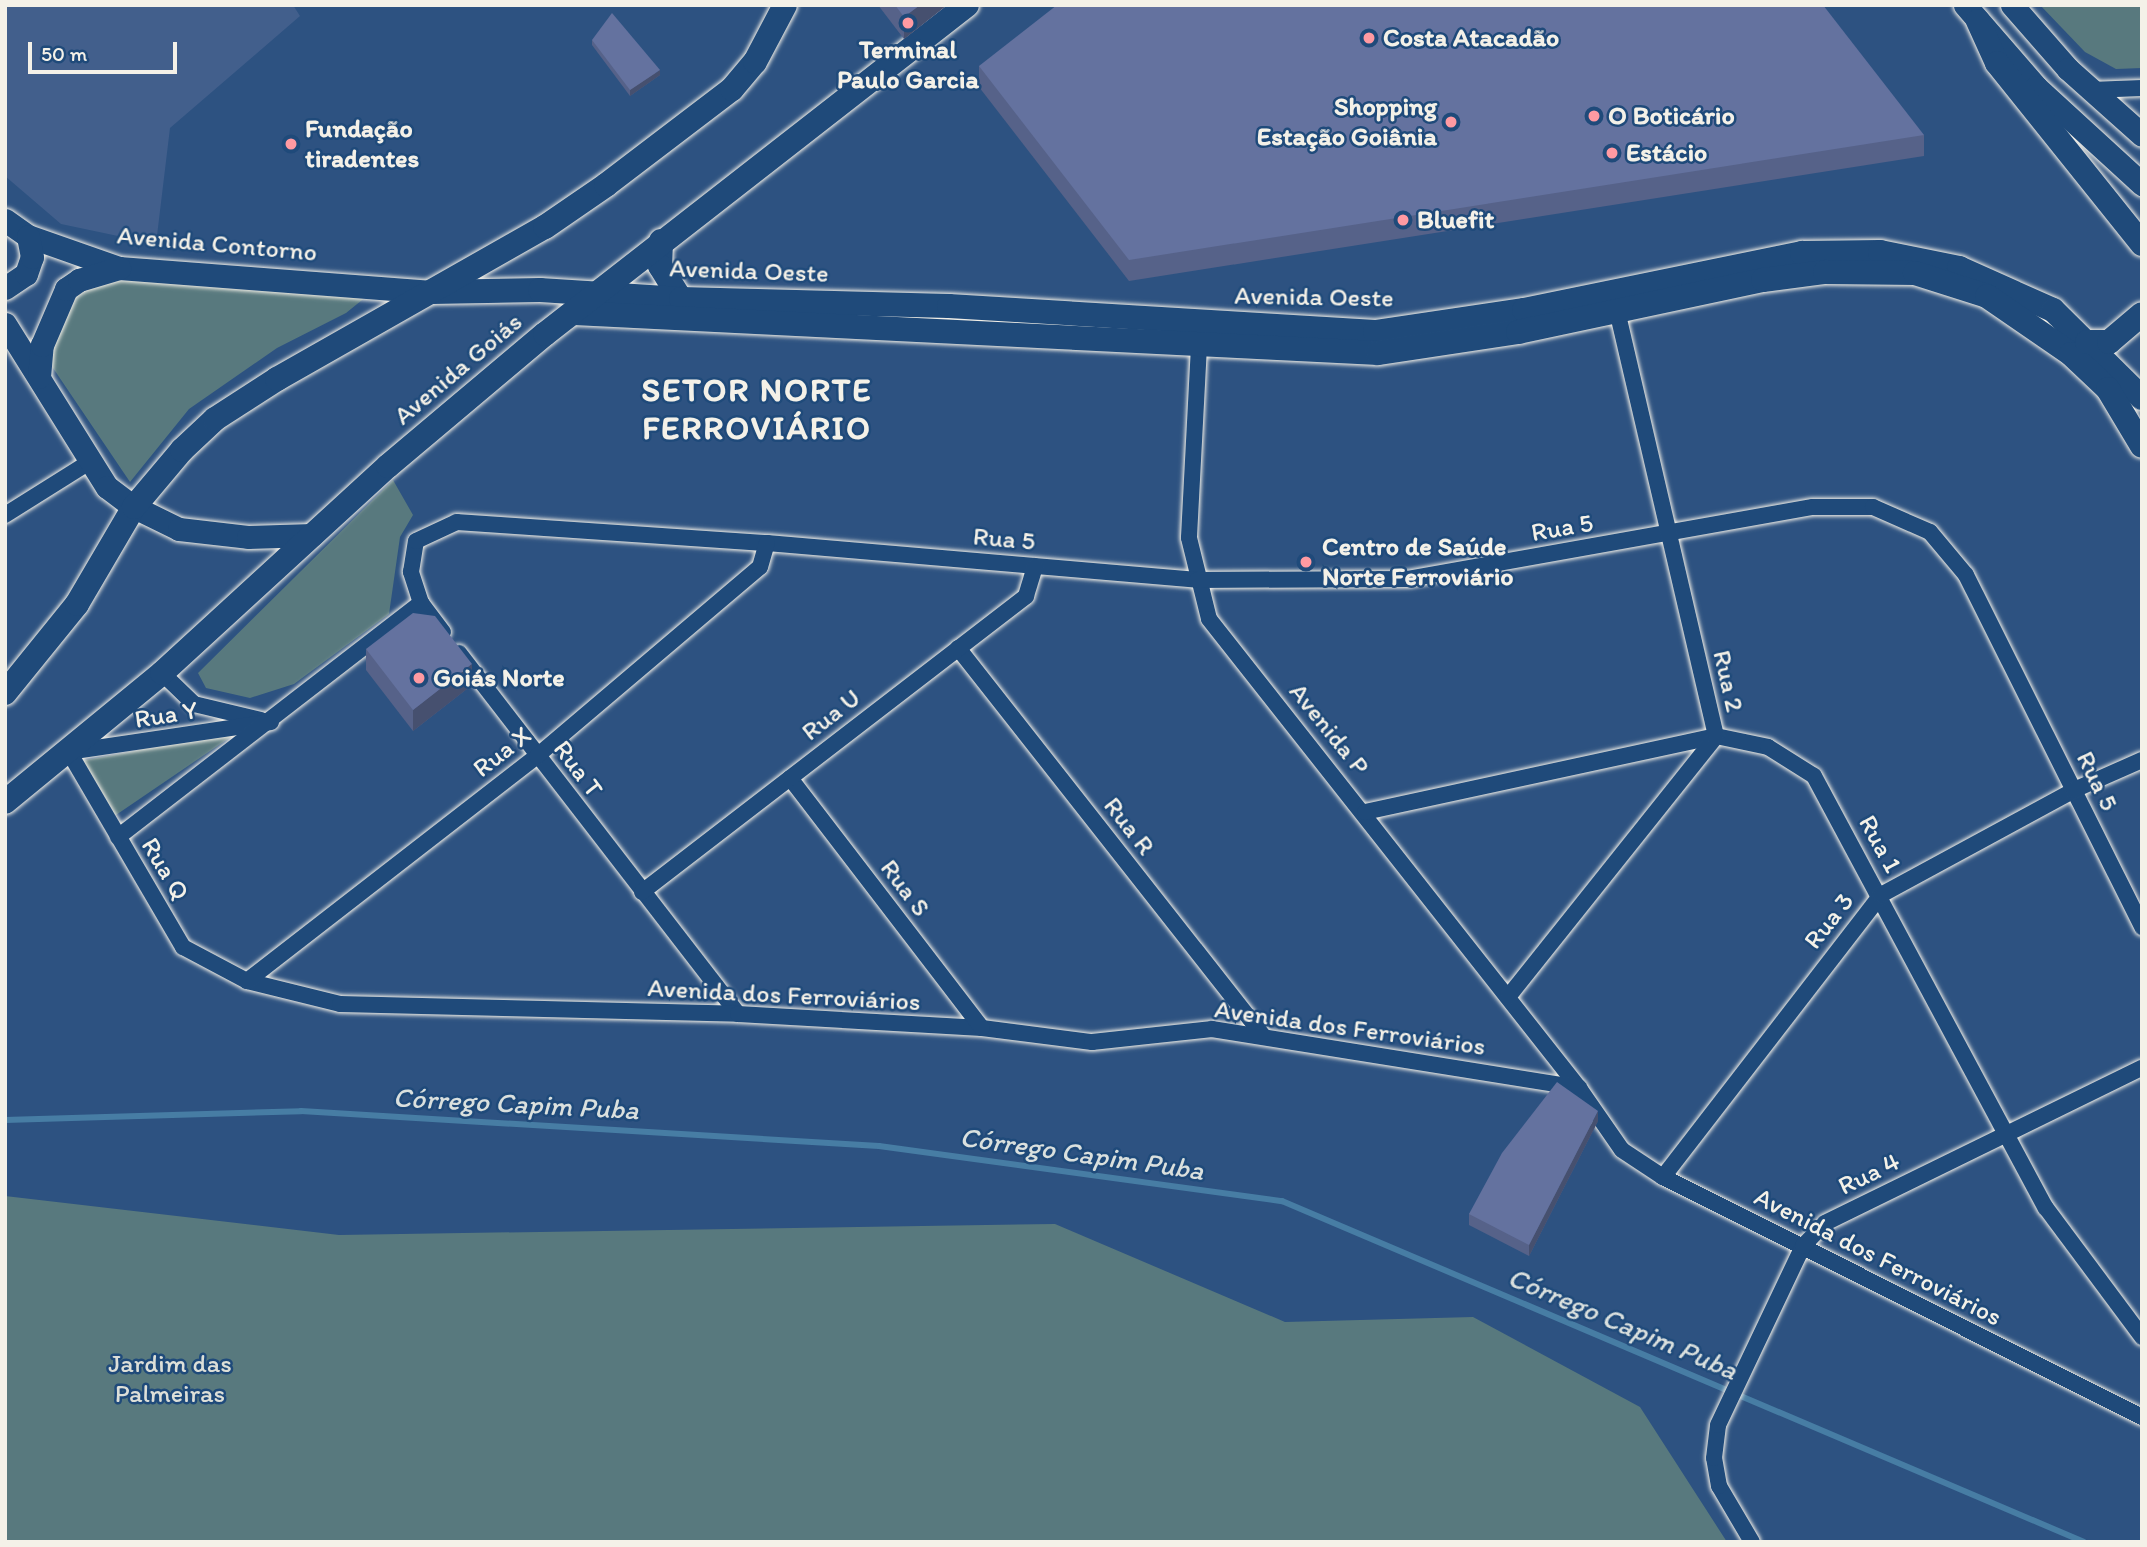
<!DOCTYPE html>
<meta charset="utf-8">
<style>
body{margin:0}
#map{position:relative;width:2147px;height:1547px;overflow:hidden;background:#2d5281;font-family:Itim,sans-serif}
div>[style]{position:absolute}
.built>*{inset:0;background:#425f8c}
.green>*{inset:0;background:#58797e}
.stream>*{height:6px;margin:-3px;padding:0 3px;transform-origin:3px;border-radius:3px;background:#477da4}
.roads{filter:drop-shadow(0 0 2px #f4f1e8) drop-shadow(0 0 2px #f4f1e8)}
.street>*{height:16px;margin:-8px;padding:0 8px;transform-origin:8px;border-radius:8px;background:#1f4a7a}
.secondary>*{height:23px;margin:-11.5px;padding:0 11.5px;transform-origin:11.5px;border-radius:11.5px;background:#1f4a7a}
.primary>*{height:24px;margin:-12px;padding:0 12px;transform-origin:12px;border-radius:12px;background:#1f4a7a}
.wall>*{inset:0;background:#566289}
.shaded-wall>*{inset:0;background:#46506f}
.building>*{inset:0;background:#64729f}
.dots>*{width:19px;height:19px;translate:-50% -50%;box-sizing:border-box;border:4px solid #1f4a7a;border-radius:50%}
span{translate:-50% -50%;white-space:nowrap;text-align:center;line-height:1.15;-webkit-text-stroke:5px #1f4a7a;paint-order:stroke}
.poi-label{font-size:26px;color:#f4f1e8;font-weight:700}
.left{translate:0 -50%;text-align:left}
.right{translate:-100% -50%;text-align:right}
.street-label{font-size:26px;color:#f4f1e8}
.park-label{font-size:26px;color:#dddfd8}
.water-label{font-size:28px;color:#dae0de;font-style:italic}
.district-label{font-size:33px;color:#f4f1e8;font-weight:700;letter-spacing:2px}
.frame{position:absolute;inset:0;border:7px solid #f4f1e8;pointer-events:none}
.scale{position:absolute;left:28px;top:42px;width:149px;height:32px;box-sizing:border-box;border:4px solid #f4f1e8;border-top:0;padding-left:9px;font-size:21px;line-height:24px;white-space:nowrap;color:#f4f1e8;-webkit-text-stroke:5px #1f4a7a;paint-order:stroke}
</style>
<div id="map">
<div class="built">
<i style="clip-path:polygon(5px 5px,293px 5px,300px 16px,170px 128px,156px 244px,61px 224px,5px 176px)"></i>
</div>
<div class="green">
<i style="clip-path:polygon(2040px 5px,2142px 5px,2142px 68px,2116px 69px,2085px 52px)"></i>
<i style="clip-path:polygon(107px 276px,372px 292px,346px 313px,277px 348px,189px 409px,130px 482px,53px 368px,48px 349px,70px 296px)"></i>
<i style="clip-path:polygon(393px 480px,413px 515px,400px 537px,389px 614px,294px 684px,250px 698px,206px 688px,198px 673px)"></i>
<i style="clip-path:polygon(238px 732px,113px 817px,80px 761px)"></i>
<i style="clip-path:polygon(5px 1196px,339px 1235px,1055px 1224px,1285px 1322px,1473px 1317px,1640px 1407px,1727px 1542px,5px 1542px)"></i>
</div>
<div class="stream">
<i style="left:5px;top:1120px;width:296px;rotate:-1.7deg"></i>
<i style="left:301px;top:1111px;width:579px;rotate:3.47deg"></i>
<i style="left:879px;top:1146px;width:407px;rotate:7.8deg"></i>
<i style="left:1282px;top:1201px;width:871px;rotate:23.03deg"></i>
</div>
<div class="roads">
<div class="street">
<i style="left:2090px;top:90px;width:52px;rotate:-2.2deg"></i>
<i style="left:1199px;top:346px;width:192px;rotate:93deg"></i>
<i style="left:1189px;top:538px;width:83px;rotate:76.1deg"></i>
<i style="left:1209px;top:619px;width:597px;rotate:51.73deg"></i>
<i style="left:1579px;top:1088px;width:75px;rotate:55.3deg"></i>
<i style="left:1622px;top:1150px;width:49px;rotate:33.4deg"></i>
<i style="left:1663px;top:1177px;width:536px;rotate:26.61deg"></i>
<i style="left:5px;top:515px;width:102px;rotate:-32.1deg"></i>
<i style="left:443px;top:632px;width:36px;rotate:-127deg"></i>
<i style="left:421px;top:603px;width:33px;rotate:-108deg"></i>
<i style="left:411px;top:572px;width:31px;rotate:-81deg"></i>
<i style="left:416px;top:541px;width:45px;rotate:-24.9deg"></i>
<i style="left:457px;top:522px;width:311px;rotate:3.9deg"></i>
<i style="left:767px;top:543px;width:432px;rotate:4.9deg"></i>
<i style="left:1197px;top:580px;width:211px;rotate:-0.3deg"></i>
<i style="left:1408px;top:579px;width:411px;rotate:-10.1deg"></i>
<i style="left:1813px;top:507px;width:60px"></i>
<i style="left:1873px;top:507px;width:62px;rotate:23.7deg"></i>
<i style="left:1930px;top:532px;width:56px;rotate:50.1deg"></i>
<i style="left:1966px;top:575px;width:394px;rotate:63.4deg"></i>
<i style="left:958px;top:648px;width:492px;rotate:51.8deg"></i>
<i style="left:459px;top:653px;width:456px;rotate:52.3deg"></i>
<i style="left:162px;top:673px;width:45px;rotate:44.1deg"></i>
<i style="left:194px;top:704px;width:69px;rotate:13.4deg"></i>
<i style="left:271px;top:722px;width:204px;rotate:171.6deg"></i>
<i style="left:69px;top:752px;width:226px;rotate:59.7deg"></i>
<i style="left:183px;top:947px;width:72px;rotate:28deg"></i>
<i style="left:247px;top:981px;width:96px;rotate:13.9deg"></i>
<i style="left:340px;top:1004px;width:398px;rotate:1.4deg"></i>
<i style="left:738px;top:1014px;width:244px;rotate:3.3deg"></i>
<i style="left:982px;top:1028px;width:111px;rotate:7.3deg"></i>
<i style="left:1092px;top:1042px;width:121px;rotate:-6.2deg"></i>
<i style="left:1212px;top:1029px;width:372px;rotate:9.1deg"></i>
<i style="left:790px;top:778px;width:315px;rotate:52.5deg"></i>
<i style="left:1365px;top:812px;width:359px;rotate:-12.2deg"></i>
<i style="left:1716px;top:736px;width:53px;rotate:11.9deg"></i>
<i style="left:1768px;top:747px;width:54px;rotate:32.2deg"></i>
<i style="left:1814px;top:776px;width:490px;rotate:61.8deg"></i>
<i style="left:2046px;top:1208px;width:161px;rotate:53.3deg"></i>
<i style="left:118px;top:837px;width:383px;rotate:-37.7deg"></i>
<i style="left:642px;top:892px;width:485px;rotate:-37.6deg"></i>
<i style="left:1026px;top:596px;width:31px;rotate:-73deg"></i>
<i style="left:247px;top:981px;width:367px;rotate:-37.8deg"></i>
<i style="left:537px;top:756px;width:292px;rotate:-40.3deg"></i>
<i style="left:760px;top:567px;width:25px;rotate:-74deg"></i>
<i style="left:1508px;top:997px;width:334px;rotate:-51.4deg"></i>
<i style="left:1716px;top:736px;width:436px;rotate:-103.1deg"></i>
<i style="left:1663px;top:1177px;width:356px;rotate:-52.3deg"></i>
<i style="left:1881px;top:895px;width:220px;rotate:-28.5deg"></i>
<i style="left:2074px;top:790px;width:74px;rotate:-23.8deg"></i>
<i style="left:1752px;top:1542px;width:65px;rotate:-120.5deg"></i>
<i style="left:1719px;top:1486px;width:28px;rotate:-100deg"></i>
<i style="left:1714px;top:1458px;width:33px;rotate:-83deg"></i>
<i style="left:1718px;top:1425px;width:198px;rotate:-64.6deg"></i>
<i style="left:1803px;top:1246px;width:32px;rotate:-46deg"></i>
<i style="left:1825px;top:1223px;width:353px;rotate:-26.1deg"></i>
</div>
<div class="secondary">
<i style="left:1965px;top:5px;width:108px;rotate:49.1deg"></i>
<i style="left:2036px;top:87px;width:144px;rotate:42.5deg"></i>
<i style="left:2012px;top:5px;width:85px;rotate:48.8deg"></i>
<i style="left:2068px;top:69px;width:99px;rotate:41.7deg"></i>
<i style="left:5px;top:220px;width:28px;rotate:35deg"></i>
<i style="left:28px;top:236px;width:96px;rotate:19.4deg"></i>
<i style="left:119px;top:268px;width:314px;rotate:4.4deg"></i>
<i style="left:5px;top:288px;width:25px;rotate:-34deg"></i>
<i style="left:26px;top:274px;width:18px;rotate:-71deg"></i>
<i style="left:32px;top:257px;width:21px;rotate:-101deg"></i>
<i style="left:5px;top:324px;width:192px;rotate:58deg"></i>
<i style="left:107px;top:487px;width:34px;rotate:37deg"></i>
<i style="left:134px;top:507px;width:50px;rotate:26.1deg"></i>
<i style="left:179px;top:529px;width:69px;rotate:6.6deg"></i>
<i style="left:248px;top:537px;width:64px;rotate:-1.8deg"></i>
<i style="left:39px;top:377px;width:32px;rotate:-85deg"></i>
<i style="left:42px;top:345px;width:61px;rotate:-66.8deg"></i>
<i style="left:66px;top:289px;width:16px;rotate:-35deg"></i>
<i style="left:79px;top:280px;width:42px;rotate:-16.7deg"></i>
</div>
<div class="primary">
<i style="left:1978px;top:21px;width:46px;rotate:65.7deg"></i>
<i style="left:1997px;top:63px;width:232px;rotate:51.3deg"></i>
<i style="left:661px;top:241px;width:25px;rotate:92deg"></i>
<i style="left:660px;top:266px;width:39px;rotate:58deg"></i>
<i style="left:432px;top:292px;width:108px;rotate:-1.1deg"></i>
<i style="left:540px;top:290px;width:141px;rotate:3.7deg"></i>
<i style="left:681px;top:299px;width:268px;rotate:1.5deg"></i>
<i style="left:949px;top:306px;width:427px;rotate:3.5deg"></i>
<i style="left:1375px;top:332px;width:151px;rotate:-8.4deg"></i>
<i style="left:1524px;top:310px;width:284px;rotate:-11.6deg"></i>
<i style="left:1802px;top:253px;width:78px;rotate:-0.7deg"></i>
<i style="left:1880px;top:252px;width:81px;rotate:11.4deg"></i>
<i style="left:1959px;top:268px;width:103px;rotate:24.1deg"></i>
<i style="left:2053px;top:310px;width:125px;rotate:44.7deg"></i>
<i style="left:574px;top:313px;width:805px;rotate:2.85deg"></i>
<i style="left:1378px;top:353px;width:142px;rotate:-8.5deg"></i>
<i style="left:1518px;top:332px;width:250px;rotate:-12deg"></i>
<i style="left:1763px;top:280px;width:63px;rotate:-7.4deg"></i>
<i style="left:1825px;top:272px;width:90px;rotate:0.6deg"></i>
<i style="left:1915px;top:273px;width:76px;rotate:17.7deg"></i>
<i style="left:1987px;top:296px;width:102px;rotate:34.6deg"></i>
<i style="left:2071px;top:354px;width:51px;rotate:43.4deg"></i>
<i style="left:2108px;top:389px;width:66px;rotate:59.2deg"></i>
<i style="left:2087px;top:342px;width:22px"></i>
<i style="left:2109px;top:342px;width:43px;rotate:-40.3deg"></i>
<i style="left:5px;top:693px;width:114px;rotate:-51deg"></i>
<i style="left:77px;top:604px;width:113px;rotate:-59.6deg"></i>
<i style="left:134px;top:507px;width:75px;rotate:-49.9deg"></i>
<i style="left:182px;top:450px;width:45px;rotate:-43.2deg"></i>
<i style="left:215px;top:419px;width:74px;rotate:-32.8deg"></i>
<i style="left:277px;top:379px;width:308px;rotate:-29.6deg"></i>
<i style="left:545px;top:227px;width:74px;rotate:-34.5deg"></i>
<i style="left:606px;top:185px;width:158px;rotate:-37.3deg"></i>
<i style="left:732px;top:89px;width:35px;rotate:-50deg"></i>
<i style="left:755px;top:62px;width:64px;rotate:-62.2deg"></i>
<i style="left:5px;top:802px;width:203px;rotate:-39.4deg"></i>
<i style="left:162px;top:673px;width:306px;rotate:-42.5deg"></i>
<i style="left:388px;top:466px;width:205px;rotate:-40.1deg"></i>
<i style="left:545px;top:334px;width:535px;rotate:-37.94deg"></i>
</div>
</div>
<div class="wall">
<i style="clip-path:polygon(878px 5px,947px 5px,904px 39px)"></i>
<i style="clip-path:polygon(592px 40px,660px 75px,630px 96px,592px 45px)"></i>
<i style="clip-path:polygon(979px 66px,1924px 135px,1924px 156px,1129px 281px,979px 87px)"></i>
<i style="clip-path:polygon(366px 649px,472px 685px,413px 731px,366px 670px)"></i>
<i style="clip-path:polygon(1598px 1121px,1529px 1256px,1469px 1225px,1469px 1214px)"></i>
</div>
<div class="shaded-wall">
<i style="clip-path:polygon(920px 5px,947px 5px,904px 39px,904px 17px)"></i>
<i style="clip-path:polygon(660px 70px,660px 75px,630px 96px,630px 90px)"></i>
<i style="clip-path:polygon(472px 664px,472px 685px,413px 731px,413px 710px)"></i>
<i style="clip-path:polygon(1598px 1111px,1598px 1121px,1529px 1256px,1529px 1245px)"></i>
</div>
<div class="building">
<i style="clip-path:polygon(895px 5px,920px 5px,904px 17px)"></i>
<i style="clip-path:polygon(1057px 5px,1823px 5px,1924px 135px,1129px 260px,979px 66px)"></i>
<i style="clip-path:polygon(612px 13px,660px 70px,630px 90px,592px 40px)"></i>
<i style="clip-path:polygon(413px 613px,435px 616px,472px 664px,413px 710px,366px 649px)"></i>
<i style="clip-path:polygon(1557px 1082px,1598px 1111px,1529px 1245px,1469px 1214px,1502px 1153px)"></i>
</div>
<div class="dots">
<i style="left:908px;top:23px;background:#ff9aa2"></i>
<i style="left:1369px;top:38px;background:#ff9aa2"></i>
<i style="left:1594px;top:116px;background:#ff9aa2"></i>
<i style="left:1451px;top:122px;background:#ff9aa2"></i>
<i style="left:291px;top:144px;background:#ff9aa2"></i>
<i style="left:1612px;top:153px;background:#ff9aa2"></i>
<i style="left:1403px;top:220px;background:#ff9aa2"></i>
<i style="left:1306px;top:562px;background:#ff9aa2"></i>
<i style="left:419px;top:678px;background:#ff9aa2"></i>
</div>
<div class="poi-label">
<span class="left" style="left:1383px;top:38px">Costa Atacadão</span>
<span style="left:908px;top:65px">Terminal<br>Paulo Garcia</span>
<span class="right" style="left:1437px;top:122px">Shopping<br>Estação Goiânia</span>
<span class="left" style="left:1608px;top:116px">O Boticário</span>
<span class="left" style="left:305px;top:144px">Fundação<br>tiradentes</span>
<span class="left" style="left:1626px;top:153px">Estácio</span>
<span class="left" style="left:1417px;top:220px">Bluefit</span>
<span class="left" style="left:1322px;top:562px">Centro de Saúde<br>Norte Ferroviário</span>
<span class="left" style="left:433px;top:678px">Goiás Norte</span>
</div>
<div class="street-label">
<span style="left:217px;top:244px;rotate:5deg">Avenida Contorno</span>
<span style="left:749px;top:271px;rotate:2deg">Avenida Oeste</span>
<span style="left:1314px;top:297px;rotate:1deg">Avenida Oeste</span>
<span style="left:458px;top:369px;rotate:-40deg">Avenida Goiás</span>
<span style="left:1562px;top:528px;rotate:-10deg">Rua 5</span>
<span style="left:1004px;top:539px;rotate:5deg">Rua 5</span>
<span style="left:1728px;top:681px;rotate:77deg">Rua 2</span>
<span style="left:166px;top:715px;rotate:-9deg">Rua Y</span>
<span style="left:831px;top:715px;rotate:-38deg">Rua U</span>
<span style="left:1329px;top:729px;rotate:51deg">Avenida P</span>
<span style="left:502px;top:752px;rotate:-38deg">Rua X</span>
<span style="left:578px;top:769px;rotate:53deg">Rua T</span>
<span style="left:2097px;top:781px;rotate:64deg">Rua 5</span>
<span style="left:1129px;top:826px;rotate:52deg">Rua R</span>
<span style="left:1880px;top:844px;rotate:61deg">Rua 1</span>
<span style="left:165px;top:869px;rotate:59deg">Rua Q</span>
<span style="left:905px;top:888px;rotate:53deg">Rua S</span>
<span style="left:1829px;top:921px;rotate:-52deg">Rua 3</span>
<span style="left:784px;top:995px;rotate:3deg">Avenida dos Ferroviários</span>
<span style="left:1350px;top:1028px;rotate:8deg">Avenida dos Ferroviários</span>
<span style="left:1869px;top:1174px;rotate:-26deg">Rua 4</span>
<span style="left:1878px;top:1257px;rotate:27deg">Avenida dos Ferroviários</span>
</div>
<div class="park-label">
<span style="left:170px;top:1379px">Jardim das<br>Palmeiras</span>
</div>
<div class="water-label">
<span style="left:516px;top:1103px;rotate:3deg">Córrego Capim Puba</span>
<span style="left:1082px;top:1153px;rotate:8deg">Córrego Capim Puba</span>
<span style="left:1623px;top:1323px;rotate:23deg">Córrego Capim Puba</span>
</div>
<div class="district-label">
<span style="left:757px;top:409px">SETOR NORTE<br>FERROVIÁRIO</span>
</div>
<div class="frame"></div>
<div class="scale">50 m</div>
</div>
